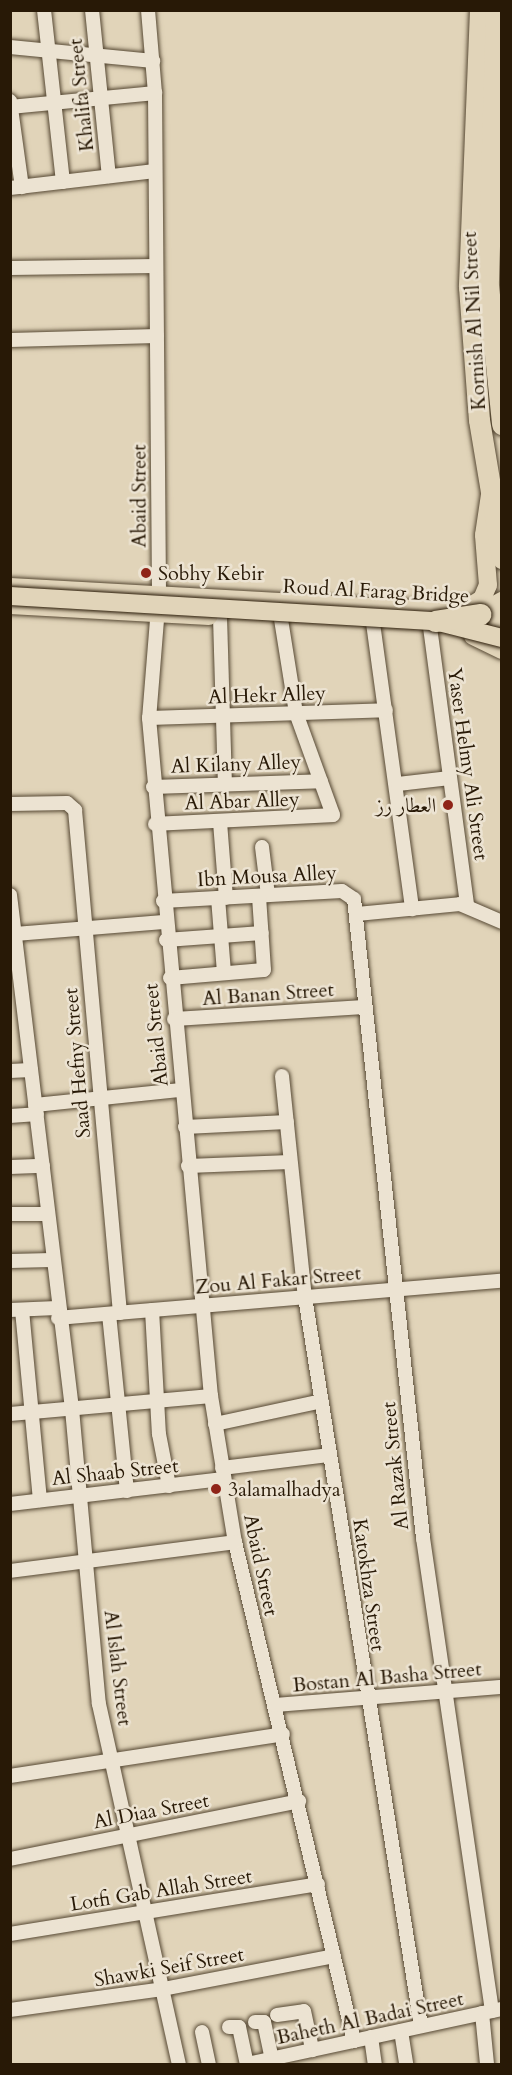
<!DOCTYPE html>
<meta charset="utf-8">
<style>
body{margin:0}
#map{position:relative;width:512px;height:2075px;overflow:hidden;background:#e1d4b9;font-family:Cardo,Amiri,serif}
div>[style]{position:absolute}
.roads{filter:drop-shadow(0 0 2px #564833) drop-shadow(0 0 2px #564833)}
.minor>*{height:14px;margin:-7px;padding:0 7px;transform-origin:7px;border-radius:7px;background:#ece3d2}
.major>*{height:18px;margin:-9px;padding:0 9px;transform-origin:9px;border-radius:9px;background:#e1d4b9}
.highway>*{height:21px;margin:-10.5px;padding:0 10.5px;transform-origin:10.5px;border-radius:10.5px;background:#e1d4b9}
.bridges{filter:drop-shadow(0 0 2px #281906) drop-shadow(0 0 2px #281906)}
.major-bridge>*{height:18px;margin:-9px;padding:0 9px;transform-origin:9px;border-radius:9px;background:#e1d4b9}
.highway-bridge>*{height:21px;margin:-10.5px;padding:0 10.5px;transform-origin:10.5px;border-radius:10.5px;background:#e1d4b9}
.dots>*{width:16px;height:16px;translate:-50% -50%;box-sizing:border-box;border:3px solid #ece3d2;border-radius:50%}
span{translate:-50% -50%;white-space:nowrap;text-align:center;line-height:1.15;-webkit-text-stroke:5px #ece3d2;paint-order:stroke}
.street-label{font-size:20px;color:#281906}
.poi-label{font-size:20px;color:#281906}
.left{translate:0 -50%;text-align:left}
.right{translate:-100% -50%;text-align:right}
.frame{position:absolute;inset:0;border:12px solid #281906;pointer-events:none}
</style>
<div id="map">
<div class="roads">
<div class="minor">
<i style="left:44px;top:10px;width:173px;rotate:83.7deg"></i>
<i style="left:92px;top:10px;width:167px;rotate:84.2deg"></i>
<i style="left:148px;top:10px;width:83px;rotate:85.2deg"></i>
<i style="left:155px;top:93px;width:502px;rotate:89.54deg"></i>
<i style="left:159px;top:595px;width:123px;rotate:94.6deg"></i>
<i style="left:149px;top:718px;width:681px;rotate:84.78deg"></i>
<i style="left:211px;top:1396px;width:148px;rotate:80.7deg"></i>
<i style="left:235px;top:1542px;width:513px;rotate:76.59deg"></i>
<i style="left:10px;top:47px;width:144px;rotate:5.6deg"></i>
<i style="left:10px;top:101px;width:87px;rotate:82.1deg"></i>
<i style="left:10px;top:107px;width:146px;rotate:-5.5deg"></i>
<i style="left:10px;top:188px;width:146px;rotate:-6.7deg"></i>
<i style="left:10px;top:268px;width:146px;rotate:-0.8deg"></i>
<i style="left:10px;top:340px;width:147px;rotate:-1.6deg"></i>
<i style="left:220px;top:617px;width:167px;rotate:88.3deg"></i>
<i style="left:373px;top:623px;width:289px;rotate:82.2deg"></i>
<i style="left:430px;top:627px;width:281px;rotate:82.4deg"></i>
<i style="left:149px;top:718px;width:237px;rotate:-1.9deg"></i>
<i style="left:398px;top:784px;width:52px;rotate:-6.6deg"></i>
<i style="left:153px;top:787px;width:168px;rotate:-2deg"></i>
<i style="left:10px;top:804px;width:57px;rotate:-1deg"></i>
<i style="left:67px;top:803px;width:11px;rotate:41deg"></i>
<i style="left:75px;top:810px;width:505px;rotate:84.89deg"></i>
<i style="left:220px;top:822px;width:76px;rotate:85.5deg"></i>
<i style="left:155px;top:824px;width:178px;rotate:-2.9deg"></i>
<i style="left:333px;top:815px;width:109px;rotate:-109.9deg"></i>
<i style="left:296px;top:713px;width:95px;rotate:-99.1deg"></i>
<i style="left:262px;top:847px;width:48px;rotate:82.9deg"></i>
<i style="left:10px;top:895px;width:518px;rotate:83.12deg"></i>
<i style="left:72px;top:1409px;width:296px;rotate:84.8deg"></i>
<i style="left:99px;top:1704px;width:369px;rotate:77.5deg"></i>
<i style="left:218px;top:898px;width:75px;rotate:85.4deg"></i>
<i style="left:163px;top:901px;width:179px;rotate:-3.2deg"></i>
<i style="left:342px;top:891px;width:14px;rotate:34deg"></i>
<i style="left:354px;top:899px;width:643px;rotate:83.84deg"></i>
<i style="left:423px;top:1538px;width:478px;rotate:81.7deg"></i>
<i style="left:357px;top:914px;width:103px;rotate:-5.5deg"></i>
<i style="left:460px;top:904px;width:46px;rotate:23.2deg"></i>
<i style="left:15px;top:934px;width:149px;rotate:-4.6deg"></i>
<i style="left:166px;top:940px;width:96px;rotate:-4.2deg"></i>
<i style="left:170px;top:978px;width:94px;rotate:-4.9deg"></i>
<i style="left:264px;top:970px;width:74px;rotate:-93.9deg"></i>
<i style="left:174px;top:1019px;width:191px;rotate:-3.6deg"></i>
<i style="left:10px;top:1071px;width:21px;rotate:-3deg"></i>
<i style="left:282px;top:1076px;width:222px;rotate:84.1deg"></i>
<i style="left:305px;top:1297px;width:738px;rotate:80.96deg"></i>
<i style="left:35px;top:1105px;width:147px;rotate:-5.9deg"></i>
<i style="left:10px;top:1116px;width:27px;rotate:-4deg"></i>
<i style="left:185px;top:1127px;width:102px;rotate:-2.8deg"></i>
<i style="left:188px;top:1166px;width:102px;rotate:-2.2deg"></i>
<i style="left:10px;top:1167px;width:33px;rotate:-2deg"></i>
<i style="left:10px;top:1214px;width:38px"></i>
<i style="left:10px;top:1261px;width:42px;rotate:-1.4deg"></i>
<i style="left:10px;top:1310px;width:47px;rotate:-2.4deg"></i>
<i style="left:22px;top:1310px;width:191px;rotate:84.6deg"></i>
<i style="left:152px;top:1310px;width:124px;rotate:86.8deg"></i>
<i style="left:159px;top:1434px;width:53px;rotate:79.1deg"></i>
<i style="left:109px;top:1314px;width:178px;rotate:84.2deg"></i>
<i style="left:58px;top:1318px;width:446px;rotate:-4.8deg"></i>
<i style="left:10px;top:1414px;width:202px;rotate:-5.1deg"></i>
<i style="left:215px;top:1424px;width:109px;rotate:-12.1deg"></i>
<i style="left:222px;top:1468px;width:109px;rotate:-6.9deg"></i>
<i style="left:10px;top:1504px;width:215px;rotate:-6.7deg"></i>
<i style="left:10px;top:1571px;width:227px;rotate:-7.3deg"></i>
<i style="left:276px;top:1705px;width:227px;rotate:-4.6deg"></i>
<i style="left:10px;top:1776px;width:276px;rotate:-8.7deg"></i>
<i style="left:10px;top:1859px;width:295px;rotate:-11.3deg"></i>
<i style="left:10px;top:1934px;width:312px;rotate:-9.2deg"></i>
<i style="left:10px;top:2010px;width:154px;rotate:-7.8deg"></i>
<i style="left:163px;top:1989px;width:174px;rotate:-10.9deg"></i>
<i style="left:482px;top:2013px;width:51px;rotate:84.4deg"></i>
<i style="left:277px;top:2015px;width:27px;rotate:-8deg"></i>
<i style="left:304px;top:2011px;width:40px;rotate:78deg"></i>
<i style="left:255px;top:2022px;width:9px"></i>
<i style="left:264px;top:2022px;width:38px;rotate:78deg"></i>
<i style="left:229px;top:2027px;width:10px"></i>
<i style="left:239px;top:2027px;width:38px;rotate:78deg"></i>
<i style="left:401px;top:2031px;width:33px;rotate:81deg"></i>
<i style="left:202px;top:2032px;width:33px;rotate:78deg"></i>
<i style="left:371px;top:2037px;width:27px;rotate:82deg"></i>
<i style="left:247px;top:2064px;width:261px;rotate:-12.2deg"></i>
</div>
<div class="major">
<i style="left:10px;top:587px;width:391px;rotate:3.2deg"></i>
<i style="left:400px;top:609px;width:69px;rotate:-1.7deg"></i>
<i style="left:469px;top:607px;width:15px;rotate:-32deg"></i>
<i style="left:482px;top:599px;width:15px;rotate:-67deg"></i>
<i style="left:488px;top:585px;width:50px;rotate:-94.6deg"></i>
<i style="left:484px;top:535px;width:40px;rotate:-81.5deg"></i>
<i style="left:10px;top:605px;width:199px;rotate:3.2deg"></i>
<i style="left:470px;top:620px;width:32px;rotate:-2deg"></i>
<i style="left:473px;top:636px;width:32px;rotate:26deg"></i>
</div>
<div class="highway">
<i style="left:480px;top:10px;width:277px;rotate:92.3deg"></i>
<i style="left:469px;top:287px;width:133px;rotate:85.7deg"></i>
<i style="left:479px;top:420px;width:140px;rotate:80.5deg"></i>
<i style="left:496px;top:10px;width:275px;rotate:91.7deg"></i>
<i style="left:488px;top:285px;width:140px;rotate:84.2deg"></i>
<i style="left:480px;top:614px;width:25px;rotate:-29deg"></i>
</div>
</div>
<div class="bridges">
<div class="major-bridge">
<i style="left:10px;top:596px;width:426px;rotate:3.4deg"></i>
<i style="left:435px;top:621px;width:69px;rotate:14.2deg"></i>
</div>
<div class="highway-bridge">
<i style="left:435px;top:621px;width:46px;rotate:-8.8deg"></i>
</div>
</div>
<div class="dots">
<i style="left:146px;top:573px;background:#8f2418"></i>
<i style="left:448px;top:805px;background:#8f2418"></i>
<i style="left:216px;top:1489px;background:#8f2418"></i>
</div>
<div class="street-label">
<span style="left:81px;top:95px;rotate:-96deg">Khalifa Street</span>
<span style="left:474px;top:321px;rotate:-93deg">Kornish Al Nil Street</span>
<span style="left:139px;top:496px;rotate:-90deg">Abaid Street</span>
<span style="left:376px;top:591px;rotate:3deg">Roud Al Farag Bridge</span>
<span style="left:267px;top:695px;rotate:-2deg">Al Hekr Alley</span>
<span style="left:236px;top:764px;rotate:-2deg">Al Kilany Alley</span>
<span style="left:468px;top:764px;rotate:82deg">Yaser Helmy Ali Street</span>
<span style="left:242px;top:801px;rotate:-2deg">Al Abar Alley</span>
<span style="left:267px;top:876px;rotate:-3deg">Ibn Mousa Alley</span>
<span style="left:268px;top:994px;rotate:-4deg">Al Banan Street</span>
<span style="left:156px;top:1035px;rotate:-96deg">Abaid Street</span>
<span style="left:77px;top:1063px;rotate:-95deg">Saad Hefny Street</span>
<span style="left:278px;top:1280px;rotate:-5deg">Zou Al Fakar Street</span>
<span style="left:395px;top:1466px;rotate:-96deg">Al Razak Street</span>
<span style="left:115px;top:1472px;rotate:-6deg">Al Shaab Street</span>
<span style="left:261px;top:1565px;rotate:78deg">Abaid Street</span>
<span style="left:369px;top:1585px;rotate:82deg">Katokhza Street</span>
<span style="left:118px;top:1668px;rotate:83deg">Al Islah Street</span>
<span style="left:387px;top:1677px;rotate:-5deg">Bostan Al Basha Street</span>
<span style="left:151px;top:1811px;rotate:-11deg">Al Diaa Street</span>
<span style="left:161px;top:1890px;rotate:-9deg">Lotfi Gab Allah Street</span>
<span style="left:169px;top:1967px;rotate:-10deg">Shawki Seif Street</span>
<span style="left:370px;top:2018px;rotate:-12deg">Baheth Al Badai Street</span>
</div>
<div class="poi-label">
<span class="left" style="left:158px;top:573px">Sobhy Kebir</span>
<span class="right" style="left:436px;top:805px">العطار رز</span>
<span class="left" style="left:228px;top:1489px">3alamalhadya</span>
</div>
<div class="frame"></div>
</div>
